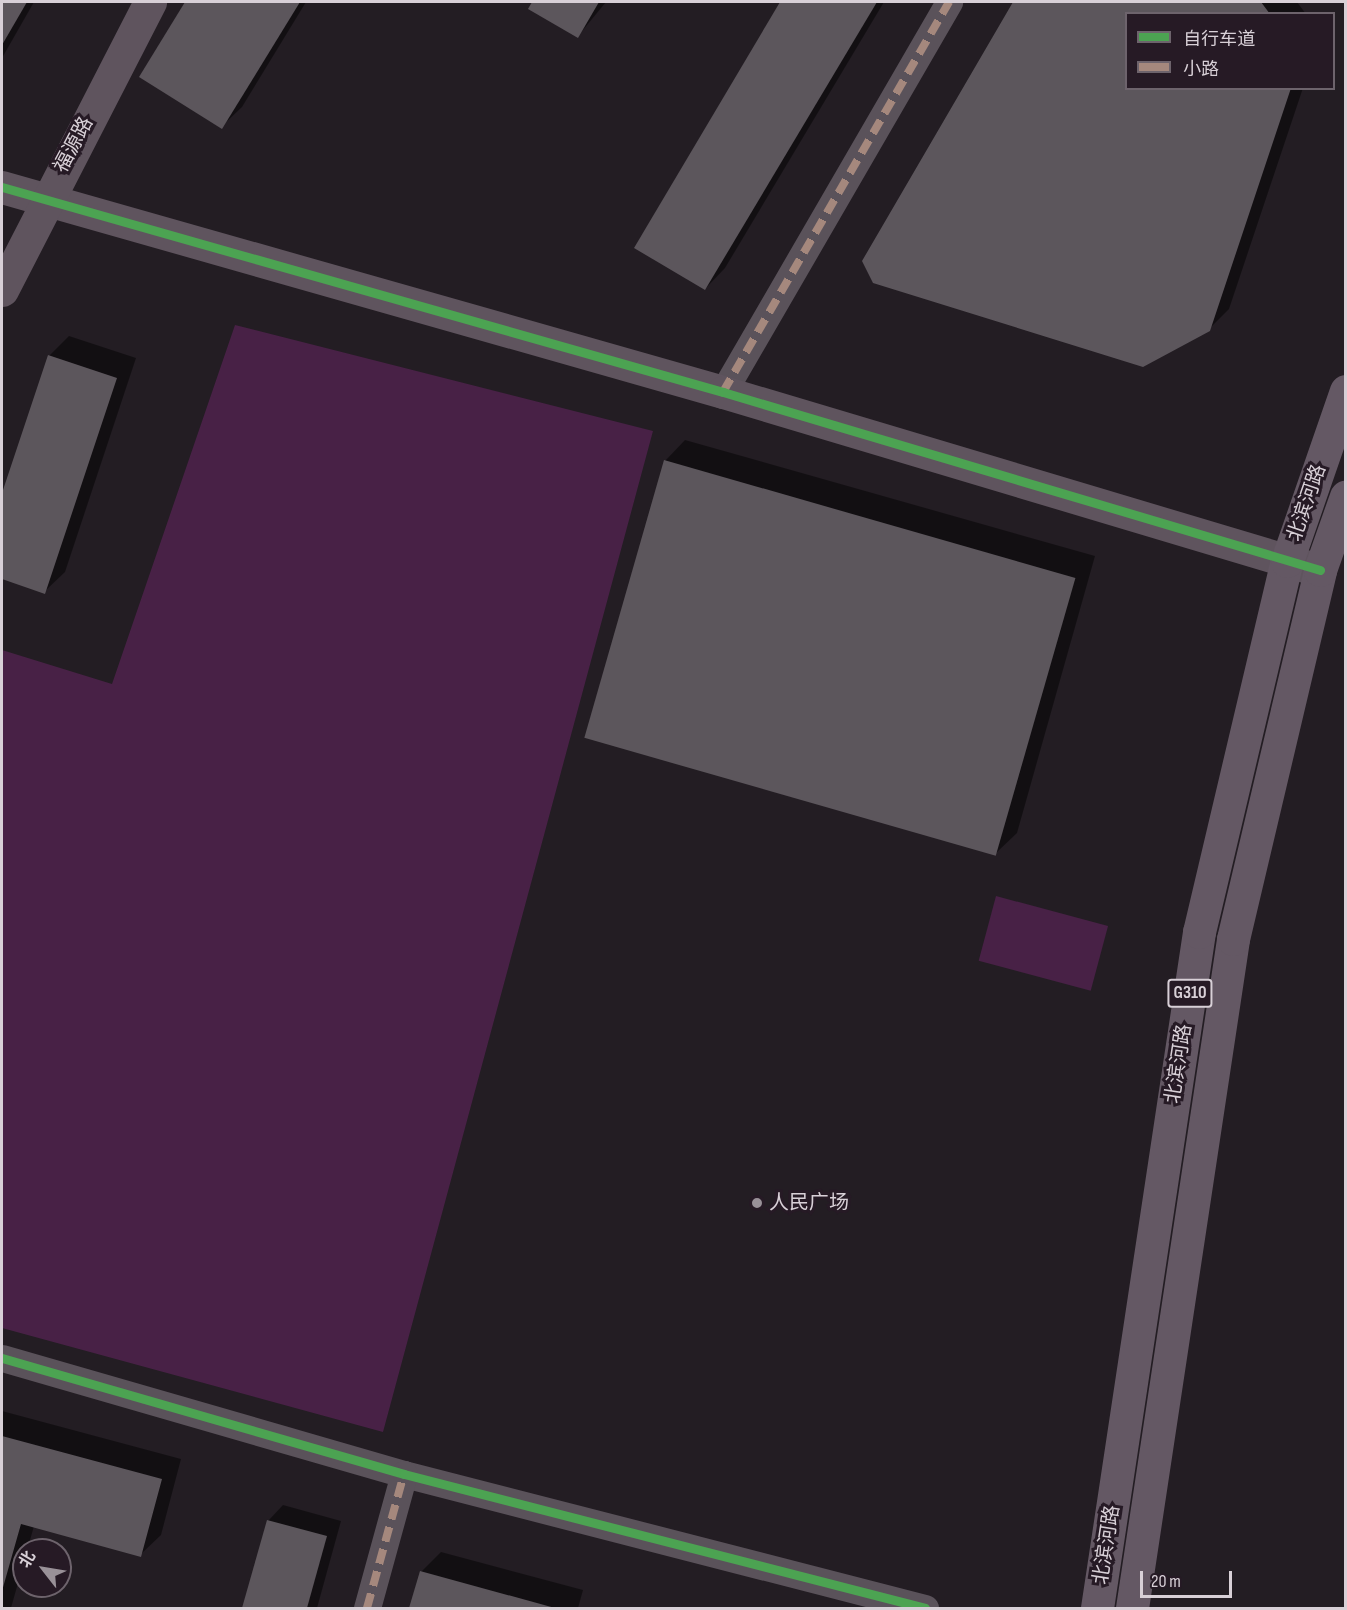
<!DOCTYPE html>
<meta charset="utf-8">
<style>
body{margin:0}
#map{position:relative;width:1347px;height:1610px;overflow:hidden;background:#231d23;font-family:"Sofia Sans Condensed","Noto Sans SC",sans-serif}
div>[style]{position:absolute}
.green>*{inset:0;background:#482146;transform-origin:0 0}
.shadow>*{inset:0;background:#0007}
.building>*{inset:0;background:#5c565c;transform-origin:0 0}
.street>*{height:27px;margin:-13.5px;padding:0 13.5px;transform-origin:13.5px;border-radius:13.5px;background:#5a525a}
.secondary>*{height:33px;margin:-16.5px;padding:0 16.5px;transform-origin:16.5px;border-radius:16.5px;background:#5f545e}
.highway>*{height:33px;margin:-16.5px;padding:0 16.5px;transform-origin:16.5px;border-radius:16.5px;background:#645864}
.quiet>*{height:8px;margin-top:-4px;transform-origin:0;background:repeating-linear-gradient(90deg,#a5887d 0 15px,transparent 0 23px)}
.cycleway>*{height:9px;margin:-4.5px;padding:0 4.5px;transform-origin:4.5px;border-radius:4.5px;background:#4ca352}
.dots>*{width:16px;height:16px;translate:-50% -50%;box-sizing:border-box;border:3px solid #261a25;border-radius:50%}
span{translate:-50% -50%;white-space:nowrap;text-align:center;line-height:1.15;-webkit-text-stroke:6px #261a25;paint-order:stroke}
.shield-label span{padding:2px 4px;background:#261a25;border:2px solid;border-radius:4px;-webkit-text-stroke-width:0}
.shield-label{font-size:18px;color:#d8d0d7;font-weight:700}
.street-label{font-size:20px;color:#d8d0d7}
.poi-label{font-size:20px;color:#d8d0d7}
.left{translate:0 -50%;text-align:left}
.frame{position:absolute;inset:0;border:3px solid #d8d0d7;pointer-events:none}
.legend{position:absolute;left:1125px;top:12px;width:210px;height:78px;box-sizing:border-box;background:#261a25;border:2px solid #6d636c;margin:0;padding:8px 10px;list-style:none;font-size:18px;color:#d8d0d7}
.legend li{display:flex;align-items:center;gap:12px;height:30px}
.legend b{width:30px;border:2px solid #6d636c}
.north{position:absolute;left:12px;top:1538px;width:60px;height:60px;box-sizing:border-box;background:#261a25;border:2px solid #6d636c;border-radius:50%;rotate:301deg;font-size:16px;font-weight:700;line-height:24px;text-align:center;color:#d8d0d7}
.north::after{content:'';display:block;margin:auto;width:21px;height:27px;background:#999198;clip-path:polygon(50% 0,100% 100%,50% 72%,0 100%)}
.scale{position:absolute;left:1140px;top:1571px;width:92px;height:27px;box-sizing:border-box;border:3px solid #d8d0d7;border-top:0;padding-left:8px;font-size:18px;line-height:21px;white-space:nowrap;color:#d8d0d7;-webkit-text-stroke:4px #261a25;paint-order:stroke}
</style>
<div id="map">
<div class="green">
<i style="clip-path:polygon(235px 325px,653px 431px,383px 1432px,2px 1328px,2px 650px,112px 684px)"></i>
<i style="left:996px;top:896px;width:116px;height:67px;rotate:15deg"></i>
</div>
<div class="shadow">
<i style="clip-path:polygon(2px 2px,34px 2px,2px 58px)"></i>
<i style="clip-path:polygon(187px 2px,306px 2px,242px 107px,221px 127px,141px 77px)"></i>
<i style="clip-path:polygon(533px 2px,606px 2px,578px 36px,530px 8px)"></i>
<i style="clip-path:polygon(782px 2px,884px 2px,725px 268px,705px 289px,636px 247px)"></i>
<i style="clip-path:polygon(1015px 2px,1297px 2px,1306px 14px,1126px 14px,1126px 88px,1303px 88px,1229px 309px,1209px 329px,864px 261px)"></i>
<i style="clip-path:polygon(69px 336px,136px 358px,65px 572px,44px 592px,2px 578px,2px 498px,49px 356px)"></i>
<i style="clip-path:polygon(685px 440px,1095px 556px,1017px 833px,996px 853px,665px 461px)"></i>
<i style="clip-path:polygon(2px 1411px,181px 1459px,161px 1535px,140px 1555px,34px 1526px,11px 1608px,2px 1608px)"></i>
<i style="clip-path:polygon(283px 1505px,341px 1521px,317px 1608px,244px 1608px,268px 1521px)"></i>
<i style="clip-path:polygon(441px 1552px,583px 1590px,578px 1608px,411px 1608px,421px 1572px)"></i>
</div>
<div class="building">
<i style="clip-path:polygon(2px 2px,27px 2px,2px 45px)"></i>
<i style="clip-path:polygon(185px 2px,300px 2px,222px 129px,139px 77px)"></i>
<i style="clip-path:polygon(532px 2px,599px 2px,578px 38px,528px 9px)"></i>
<i style="clip-path:polygon(780px 2px,877px 2px,705px 290px,634px 248px)"></i>
<i style="clip-path:polygon(1013px 2px,1261px 2px,1270px 14px,1126px 14px,1126px 88px,1291px 88px,1210px 331px,1143px 367px,873px 283px,862px 261px)"></i>
<i style="clip-path:polygon(48px 355px,117px 378px,45px 594px,2px 579px,2px 493px)"></i>
<i style="left:664px;top:460px;width:428px;height:289px;rotate:16deg"></i>
<i style="clip-path:polygon(2px 1436px,162px 1479px,141px 1557px,21px 1524px,2px 1591px)"></i>
<i style="clip-path:polygon(267px 1520px,327px 1536px,307px 1608px,242px 1608px)"></i>
<i style="clip-path:polygon(420px 1571px,555px 1608px,409px 1608px)"></i>
</div>
<div class="street">
<i style="left:723px;top:392px;width:451px;rotate:-59.9deg"></i>
<i style="left:2px;top:1358px;width:418px;rotate:16.1deg"></i>
<i style="left:404px;top:1474px;width:538px;rotate:14.42deg"></i>
<i style="left:367px;top:1608px;width:139px;rotate:-74.6deg"></i>
</div>
<div class="secondary">
<i style="left:2px;top:187px;width:750px;rotate:15.87deg"></i>
<i style="left:723px;top:392px;width:618px;rotate:16.65deg"></i>
<i style="left:2px;top:290px;width:324px;rotate:-62.8deg"></i>
</div>
<div class="highway">
<i style="left:1097px;top:1608px;width:684px;rotate:-81.42deg"></i>
<i style="left:1199px;top:932px;width:381px;rotate:-76.7deg"></i>
<i style="left:1287px;top:561px;width:180px;rotate:-70.9deg"></i>
<i style="left:1132px;top:1608px;width:677px;rotate:-81.41deg"></i>
<i style="left:1233px;top:939px;width:379px;rotate:-76.7deg"></i>
<i style="left:1320px;top:570px;width:78px;rotate:-70.6deg"></i>
</div>
<div class="quiet">
<i style="left:723px;top:392px;width:451px;rotate:-59.9deg"></i>
<i style="left:367px;top:1608px;width:139px;rotate:-74.6deg"></i>
</div>
<div class="cycleway">
<i style="left:2px;top:187px;width:750px;rotate:15.87deg"></i>
<i style="left:723px;top:392px;width:623px;rotate:16.6deg"></i>
<i style="left:2px;top:1358px;width:418px;rotate:16.1deg"></i>
<i style="left:404px;top:1474px;width:538px;rotate:14.42deg"></i>
</div>
<div class="dots">
<i style="left:757px;top:1203px;background:#999198"></i>
</div>
<div class="shield-label">
<span style="left:1190px;top:993px">G310</span>
</div>
<div class="street-label">
<span style="left:74px;top:145px;rotate:-62deg">福源路</span>
<span style="left:1307px;top:503px;rotate:-71deg">北滨河路</span>
<span style="left:1179px;top:1064px;rotate:-81deg">北滨河路</span>
<span style="left:1107px;top:1545px;rotate:-81deg">北滨河路</span>
</div>
<div class="poi-label">
<span class="left" style="left:769px;top:1203px">人民广场</span>
</div>
<div class="frame"></div>
<ul class="legend">
<li><b style="height:8px;background:#4ca352"></b>自行车道</li>
<li><b style="height:8px;background:#a5887d"></b>小路</li>
</ul>
<div class="north">北</div>
<div class="scale">20 m</div>
</div>
